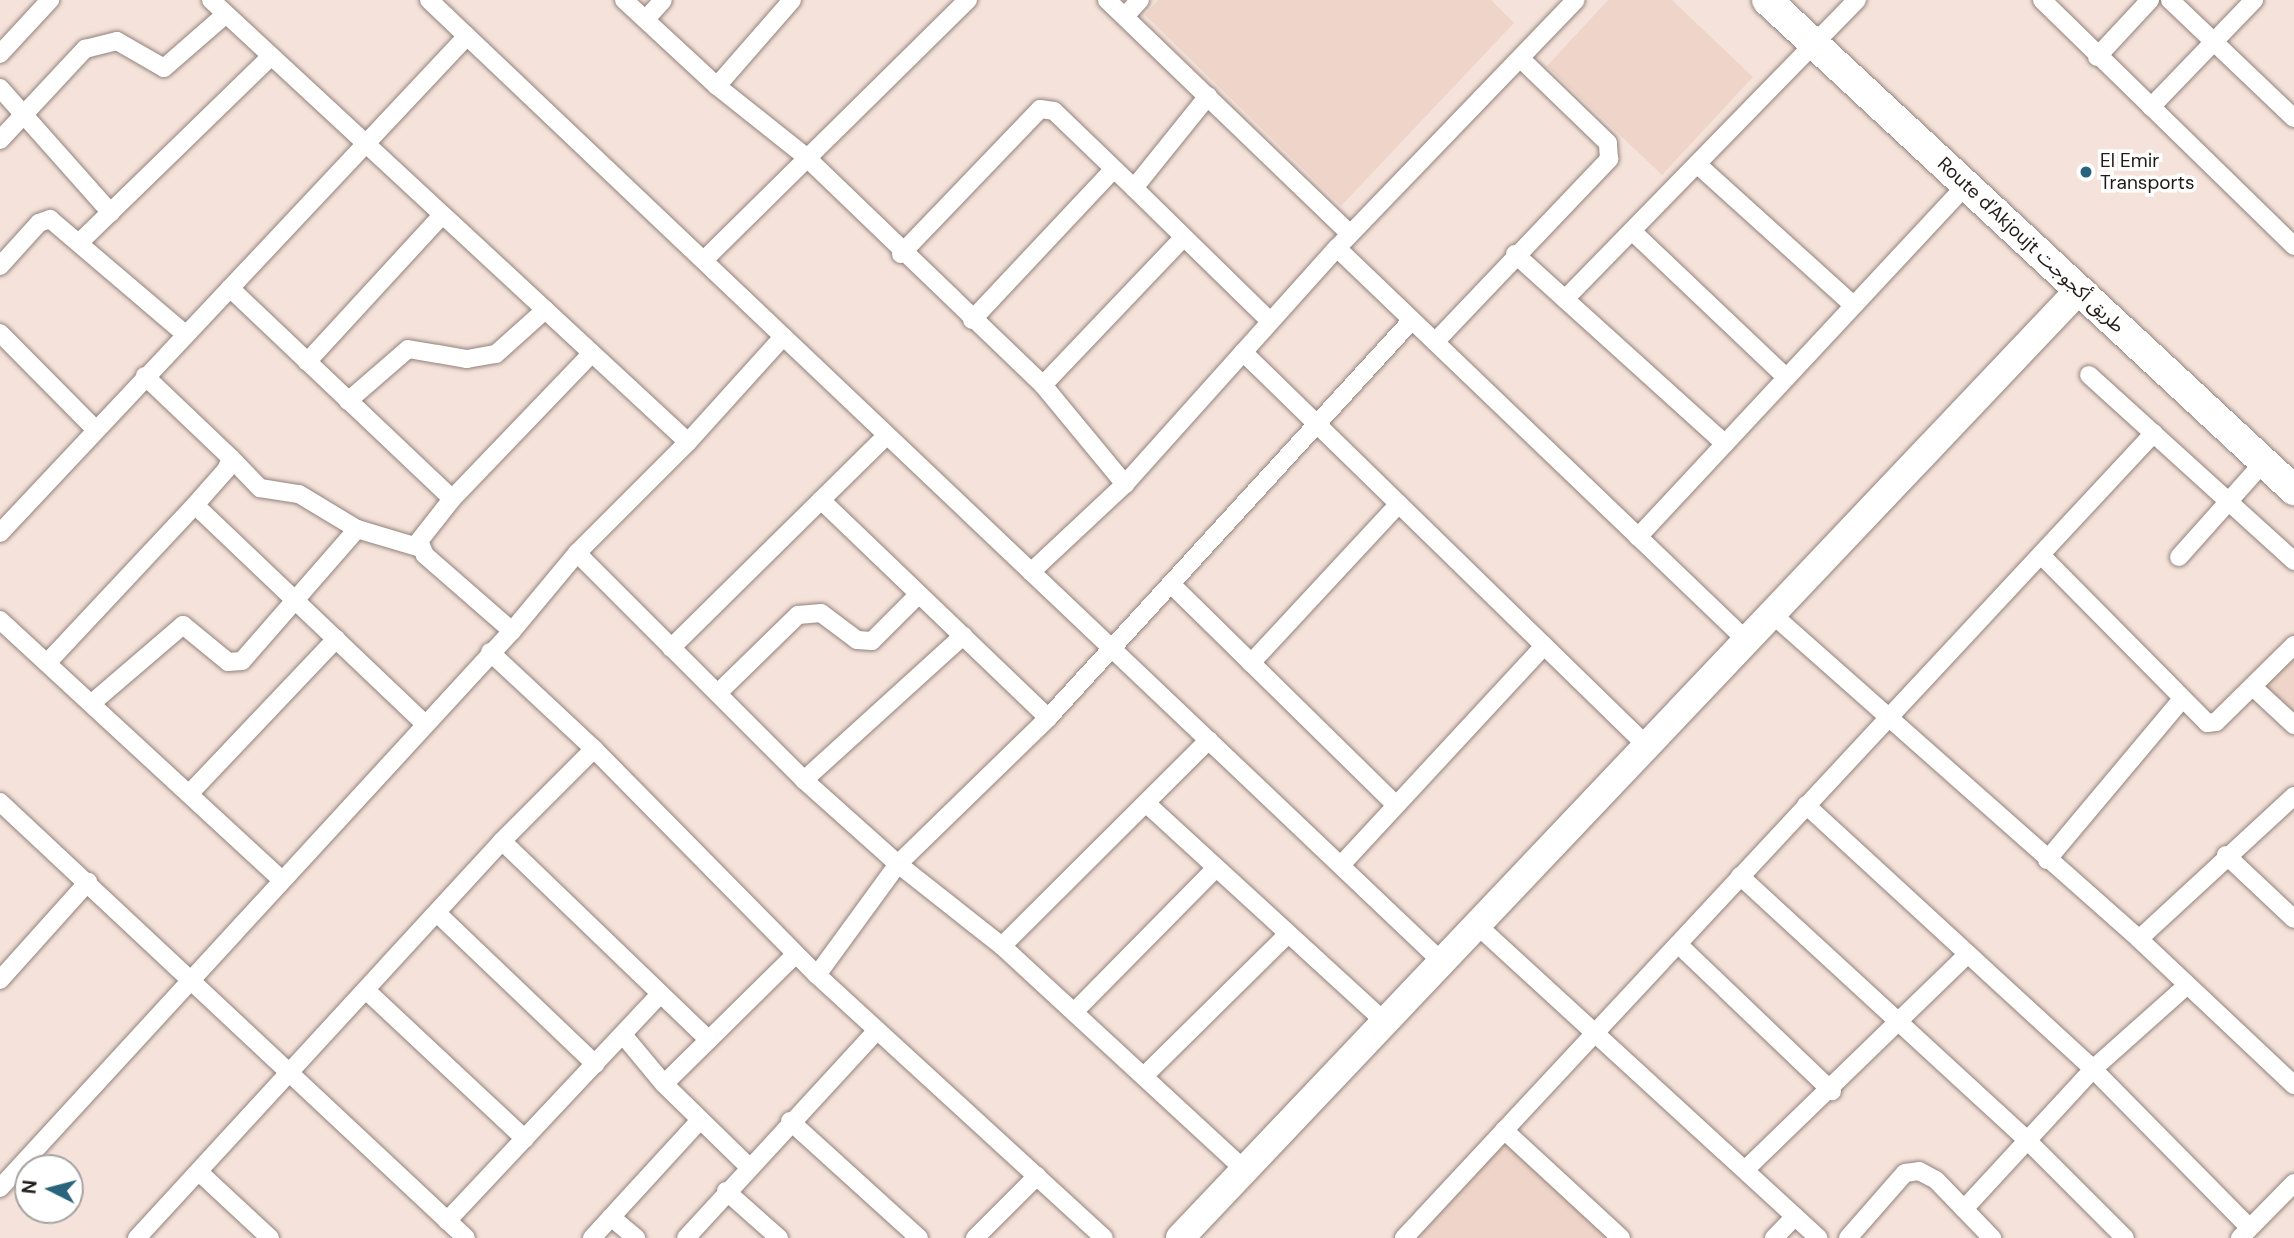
<!DOCTYPE html>
<meta charset="utf-8">
<style>
body{margin:0}
#map{position:relative;width:2294px;height:1238px;overflow:hidden;background:#f5e3db;font-family:"DM Sans","Noto Sans Arabic",sans-serif}
div>[style]{position:absolute}
.built>*{inset:0;background:#efd5c9}
.roads{filter:drop-shadow(0 0 2px #92827b) drop-shadow(0 0 2px #92827b)}
.minor>*{height:18px;margin:-9px;padding:0 9px;transform-origin:9px;border-radius:9px;background:#fff}
.primary>*{height:28px;margin:-14px;padding:0 14px;transform-origin:14px;border-radius:14px;background:#fff}
.trunk>*{height:30px;margin:-15px;padding:0 15px;transform-origin:15px;border-radius:15px;background:#fff}
.dots>*{width:19px;height:19px;translate:-50% -50%;box-sizing:border-box;border:4px solid #fff;border-radius:50%}
span{translate:-50% -50%;white-space:nowrap;text-align:center;line-height:1.15;-webkit-text-stroke:7px #fff;paint-order:stroke}
.poi-label{font-size:19px;color:#211a17}
.left{translate:0 -50%;text-align:left}
.street-label{font-size:19px;color:#211a17}
.north{position:absolute;left:14px;top:1154px;width:70px;height:70px;box-sizing:border-box;background:#fff;border:2px solid #a6a3a2;border-radius:50%;rotate:276deg;font-size:19px;font-weight:700;line-height:28px;text-align:center;color:#211a17}
.north::after{content:'';display:block;margin:auto;width:24px;height:32px;background:#28647c;clip-path:polygon(50% 0,100% 100%,50% 72%,0 100%)}
</style>
<div id="map">
<div class="built">
<i style="clip-path:polygon(1158px 0,1491px 0,1514px 23px,1341px 206px,1145px 15px)"></i>
<i style="clip-path:polygon(1608px 0,1672px 0,1753px 77px,1662px 175px,1547px 66px)"></i>
<i style="clip-path:polygon(2294px 652px,2294px 719px,2261px 688px)"></i>
<i style="clip-path:polygon(1506px 1137px,1616px 1238px,1414px 1238px)"></i>
</div>
<div class="roads">
<div class="minor">
<i style="left:211px;top:0;width:650px;rotate:42.82deg"></i>
<i style="left:429px;top:0;width:1397px;rotate:43.52deg"></i>
<i style="left:624px;top:0;width:127px;rotate:42.8deg"></i>
<i style="left:717px;top:86px;width:112px;rotate:38.5deg"></i>
<i style="left:805px;top:156px;width:330px;rotate:43.9deg"></i>
<i style="left:1043px;top:385px;width:129px;rotate:50.4deg"></i>
<i style="left:1107px;top:0;width:337px;rotate:43.9deg"></i>
<i style="left:2042px;top:0;width:352px;rotate:44.3deg"></i>
<i style="left:2170px;top:0;width:171px;rotate:43.6deg"></i>
<i style="left:1125px;top:16px;width:22px;rotate:-47deg"></i>
<i style="left:646px;top:19px;width:25px;rotate:-48deg"></i>
<i style="left:0;top:54px;width:74px;rotate:-47.2deg"></i>
<i style="left:2097px;top:57px;width:78px;rotate:-47.1deg"></i>
<i style="left:717px;top:86px;width:114px;rotate:-48.9deg"></i>
<i style="left:0;top:88px;width:167px;rotate:48.4deg"></i>
<i style="left:1208px;top:96px;width:118px;rotate:128.8deg"></i>
<i style="left:1134px;top:188px;width:190px;rotate:44.4deg"></i>
<i style="left:2151px;top:107px;width:149px;rotate:-46.1deg"></i>
<i style="left:0;top:140px;width:125px;rotate:-47deg"></i>
<i style="left:85px;top:49px;width:33px;rotate:-14deg"></i>
<i style="left:117px;top:41px;width:54px;rotate:29.9deg"></i>
<i style="left:164px;top:68px;width:82px;rotate:-41.1deg"></i>
<i style="left:1697px;top:164px;width:210px;rotate:42.1deg"></i>
<i style="left:1632px;top:231px;width:212px;rotate:43.5deg"></i>
<i style="left:81px;top:241px;width:265px;rotate:-44.2deg"></i>
<i style="left:1337px;top:248px;width:568px;rotate:43.79deg"></i>
<i style="left:901px;top:254px;width:201px;rotate:-46.2deg"></i>
<i style="left:1040px;top:109px;width:14px;rotate:8deg"></i>
<i style="left:1054px;top:111px;width:111px;rotate:43.9deg"></i>
<i style="left:1515px;top:254px;width:283px;rotate:42.1deg"></i>
<i style="left:704px;top:260px;width:371px;rotate:-44.6deg"></i>
<i style="left:0;top:266px;width:58px;rotate:-47.8deg"></i>
<i style="left:39px;top:223px;width:12px;rotate:-20deg"></i>
<i style="left:50px;top:219px;width:176px;rotate:40.4deg"></i>
<i style="left:230px;top:288px;width:306px;rotate:43.5deg"></i>
<i style="left:1565px;top:299px;width:418px;rotate:-45.7deg"></i>
<i style="left:972px;top:320px;width:207px;rotate:-46.8deg"></i>
<i style="left:0;top:333px;width:136px;rotate:45.3deg"></i>
<i style="left:1435px;top:342px;width:253px;rotate:-46.4deg"></i>
<i style="left:1609px;top:159px;width:16px;rotate:-94deg"></i>
<i style="left:1608px;top:143px;width:122px;rotate:-136deg"></i>
<i style="left:1243px;top:352px;width:564px;rotate:44.28deg"></i>
<i style="left:307px;top:362px;width:200px;rotate:-47.4deg"></i>
<i style="left:2089px;top:375px;width:277px;rotate:42.2deg"></i>
<i style="left:1043px;top:385px;width:203px;rotate:-46.4deg"></i>
<i style="left:348px;top:401px;width:79px;rotate:-40.9deg"></i>
<i style="left:408px;top:349px;width:60px;rotate:9.6deg"></i>
<i style="left:467px;top:359px;width:29px;rotate:-10deg"></i>
<i style="left:496px;top:354px;width:66px;rotate:-41.9deg"></i>
<i style="left:231px;top:458px;width:42px;rotate:46deg"></i>
<i style="left:260px;top:488px;width:39px;rotate:9deg"></i>
<i style="left:299px;top:494px;width:68px;rotate:31.1deg"></i>
<i style="left:357px;top:529px;width:67px;rotate:16.5deg"></i>
<i style="left:821px;top:500px;width:315px;rotate:43.8deg"></i>
<i style="left:195px;top:505px;width:318px;rotate:43.6deg"></i>
<i style="left:0;top:533px;width:682px;rotate:-46.78deg"></i>
<i style="left:1638px;top:537px;width:481px;rotate:-47deg"></i>
<i style="left:577px;top:553px;width:321px;rotate:45deg"></i>
<i style="left:804px;top:780px;width:126px;rotate:41.8deg"></i>
<i style="left:898px;top:864px;width:132px;rotate:38.3deg"></i>
<i style="left:1002px;top:946px;width:330px;rotate:42.7deg"></i>
<i style="left:2042px;top:556px;width:235px;rotate:45.3deg"></i>
<i style="left:2207px;top:723px;width:9px;rotate:-6deg"></i>
<i style="left:2216px;top:722px;width:110px;rotate:-44.6deg"></i>
<i style="left:2179px;top:557px;width:127px;rotate:-48.2deg"></i>
<i style="left:1031px;top:572px;width:129px;rotate:-43.1deg"></i>
<i style="left:1125px;top:484px;width:317px;rotate:-48.1deg"></i>
<i style="left:1337px;top:248px;width:344px;rotate:-46.1deg"></i>
<i style="left:1171px;top:584px;width:315px;rotate:44.5deg"></i>
<i style="left:1772px;top:614px;width:490px;rotate:41.5deg"></i>
<i style="left:2139px;top:939px;width:213px;rotate:43.3deg"></i>
<i style="left:0;top:620px;width:384px;rotate:42.7deg"></i>
<i style="left:512px;top:631px;width:116px;rotate:-138.9deg"></i>
<i style="left:425px;top:555px;width:15px;rotate:-113deg"></i>
<i style="left:419px;top:541px;width:53px;rotate:-51.8deg"></i>
<i style="left:452px;top:499px;width:202px;rotate:-46.2deg"></i>
<i style="left:671px;top:648px;width:303px;rotate:-44.6deg"></i>
<i style="left:490px;top:652px;width:142px;rotate:43deg"></i>
<i style="left:594px;top:749px;width:317px;rotate:45.4deg"></i>
<i style="left:817px;top:975px;width:389px;rotate:42.5deg"></i>
<i style="left:47px;top:663px;width:216px;rotate:-46.9deg"></i>
<i style="left:195px;top:505px;width:47px;rotate:-48.5deg"></i>
<i style="left:226px;top:470px;width:13px;rotate:-67deg"></i>
<i style="left:231px;top:458px;width:119px;rotate:-136.4deg"></i>
<i style="left:1251px;top:663px;width:217px;rotate:-47.1deg"></i>
<i style="left:2253px;top:687px;width:56px;rotate:42.8deg"></i>
<i style="left:718px;top:693px;width:112px;rotate:-44.3deg"></i>
<i style="left:798px;top:615px;width:23px;rotate:-5deg"></i>
<i style="left:821px;top:613px;width:45px;rotate:36.9deg"></i>
<i style="left:857px;top:640px;width:15px;rotate:4deg"></i>
<i style="left:872px;top:641px;width:66px;rotate:-45deg"></i>
<i style="left:92px;top:703px;width:120px;rotate:-40.6deg"></i>
<i style="left:183px;top:625px;width:58px;rotate:39.4deg"></i>
<i style="left:228px;top:662px;width:14px;rotate:-4deg"></i>
<i style="left:242px;top:661px;width:175px;rotate:-48.9deg"></i>
<i style="left:804px;top:780px;width:215px;rotate:-42.2deg"></i>
<i style="left:189px;top:794px;width:214px;rotate:-46.5deg"></i>
<i style="left:0;top:802px;width:638px;rotate:43.1deg"></i>
<i style="left:1147px;top:804px;width:323px;rotate:42.5deg"></i>
<i style="left:1806px;top:805px;width:390px;rotate:42.6deg"></i>
<i style="left:2093px;top:1069px;width:223px;rotate:45.4deg"></i>
<i style="left:502px;top:841px;width:287px;rotate:43.9deg"></i>
<i style="left:2226px;top:855px;width:93px;rotate:43.3deg"></i>
<i style="left:2047px;top:860px;width:210px;rotate:-50deg"></i>
<i style="left:1341px;top:865px;width:299px;rotate:-47.2deg"></i>
<i style="left:1740px;top:876px;width:391px;rotate:42.6deg"></i>
<i style="left:2028px;top:1141px;width:137px;rotate:45deg"></i>
<i style="left:437px;top:913px;width:219px;rotate:43.7deg"></i>
<i style="left:1477px;top:925px;width:463px;rotate:42.5deg"></i>
<i style="left:2139px;top:939px;width:211px;rotate:-42.7deg"></i>
<i style="left:1678px;top:944px;width:213px;rotate:43.7deg"></i>
<i style="left:1002px;top:946px;width:292px;rotate:-44.9deg"></i>
<i style="left:817px;top:975px;width:137px;rotate:-53.9deg"></i>
<i style="left:898px;top:864px;width:209px;rotate:-44.2deg"></i>
<i style="left:1048px;top:718px;width:539px;rotate:-47.55deg"></i>
<i style="left:0;top:980px;width:132px;rotate:-48.1deg"></i>
<i style="left:368px;top:992px;width:215px;rotate:43.1deg"></i>
<i style="left:1074px;top:1012px;width:202px;rotate:-45.4deg"></i>
<i style="left:624px;top:1036px;width:62px;rotate:50.2deg"></i>
<i style="left:664px;top:1084px;width:117px;rotate:44.3deg"></i>
<i style="left:1144px;top:1076px;width:202px;rotate:-44.6deg"></i>
<i style="left:664px;top:1084px;width:185px;rotate:-44.6deg"></i>
<i style="left:790px;top:1121px;width:174px;rotate:42.2deg"></i>
<i style="left:1504px;top:1130px;width:159px;rotate:42.7deg"></i>
<i style="left:1746px;top:1169px;width:309px;rotate:-44.1deg"></i>
<i style="left:199px;top:1172px;width:97px;rotate:42.9deg"></i>
<i style="left:0;top:1188px;width:757px;rotate:-47.41deg"></i>
<i style="left:512px;top:631px;width:102px;rotate:-50.2deg"></i>
<i style="left:577px;top:553px;width:157px;rotate:-45deg"></i>
<i style="left:688px;top:442px;width:142px;rotate:-47.9deg"></i>
<i style="left:726px;top:1191px;width:71px;rotate:41.6deg"></i>
<i style="left:1964px;top:1209px;width:190px;rotate:-47.3deg"></i>
<i style="left:2093px;top:1069px;width:125px;rotate:-41.7deg"></i>
<i style="left:611px;top:1217px;width:33px;rotate:40deg"></i>
<i style="left:447px;top:1221px;width:311px;rotate:-46.8deg"></i>
<i style="left:137px;top:1238px;width:539px;rotate:-47.4deg"></i>
<i style="left:502px;top:841px;width:130px;rotate:-45deg"></i>
<i style="left:592px;top:1238px;width:160px;rotate:-47.5deg"></i>
<i style="left:686px;top:1238px;width:282px;rotate:-47.4deg"></i>
<i style="left:975px;top:1238px;width:88px;rotate:-45deg"></i>
<i style="left:1404px;top:1238px;width:1100px;rotate:-47.03deg"></i>
<i style="left:1774px;top:1238px;width:30px;rotate:-46deg"></i>
<i style="left:1848px;top:1238px;width:86px;rotate:-48.8deg"></i>
<i style="left:1905px;top:1173px;width:14px;rotate:-8deg"></i>
<i style="left:1919px;top:1171px;width:19px;rotate:28deg"></i>
<i style="left:1936px;top:1180px;width:81px;rotate:46deg"></i>
<i style="left:2240px;top:1238px;width:77px;rotate:-45.5deg"></i>
</div>
<div class="primary">
<i style="left:1180px;top:1238px;width:1306px;rotate:-46.52deg"></i>
</div>
<div class="trunk">
<i style="left:1767px;top:0;width:720px;rotate:42.92deg"></i>
</div>
</div>
<div class="dots">
<i style="left:2086px;top:172px;background:#28647c"></i>
</div>
<div class="poi-label">
<span class="left" style="left:2100px;top:172px">El Emir<br>Transports</span>
</div>
<div class="street-label">
<span style="left:2031px;top:245px;rotate:43deg">Route d'Akjoujt طريق أكجوجت</span>
</div>
<div class="north">N</div>
</div>
